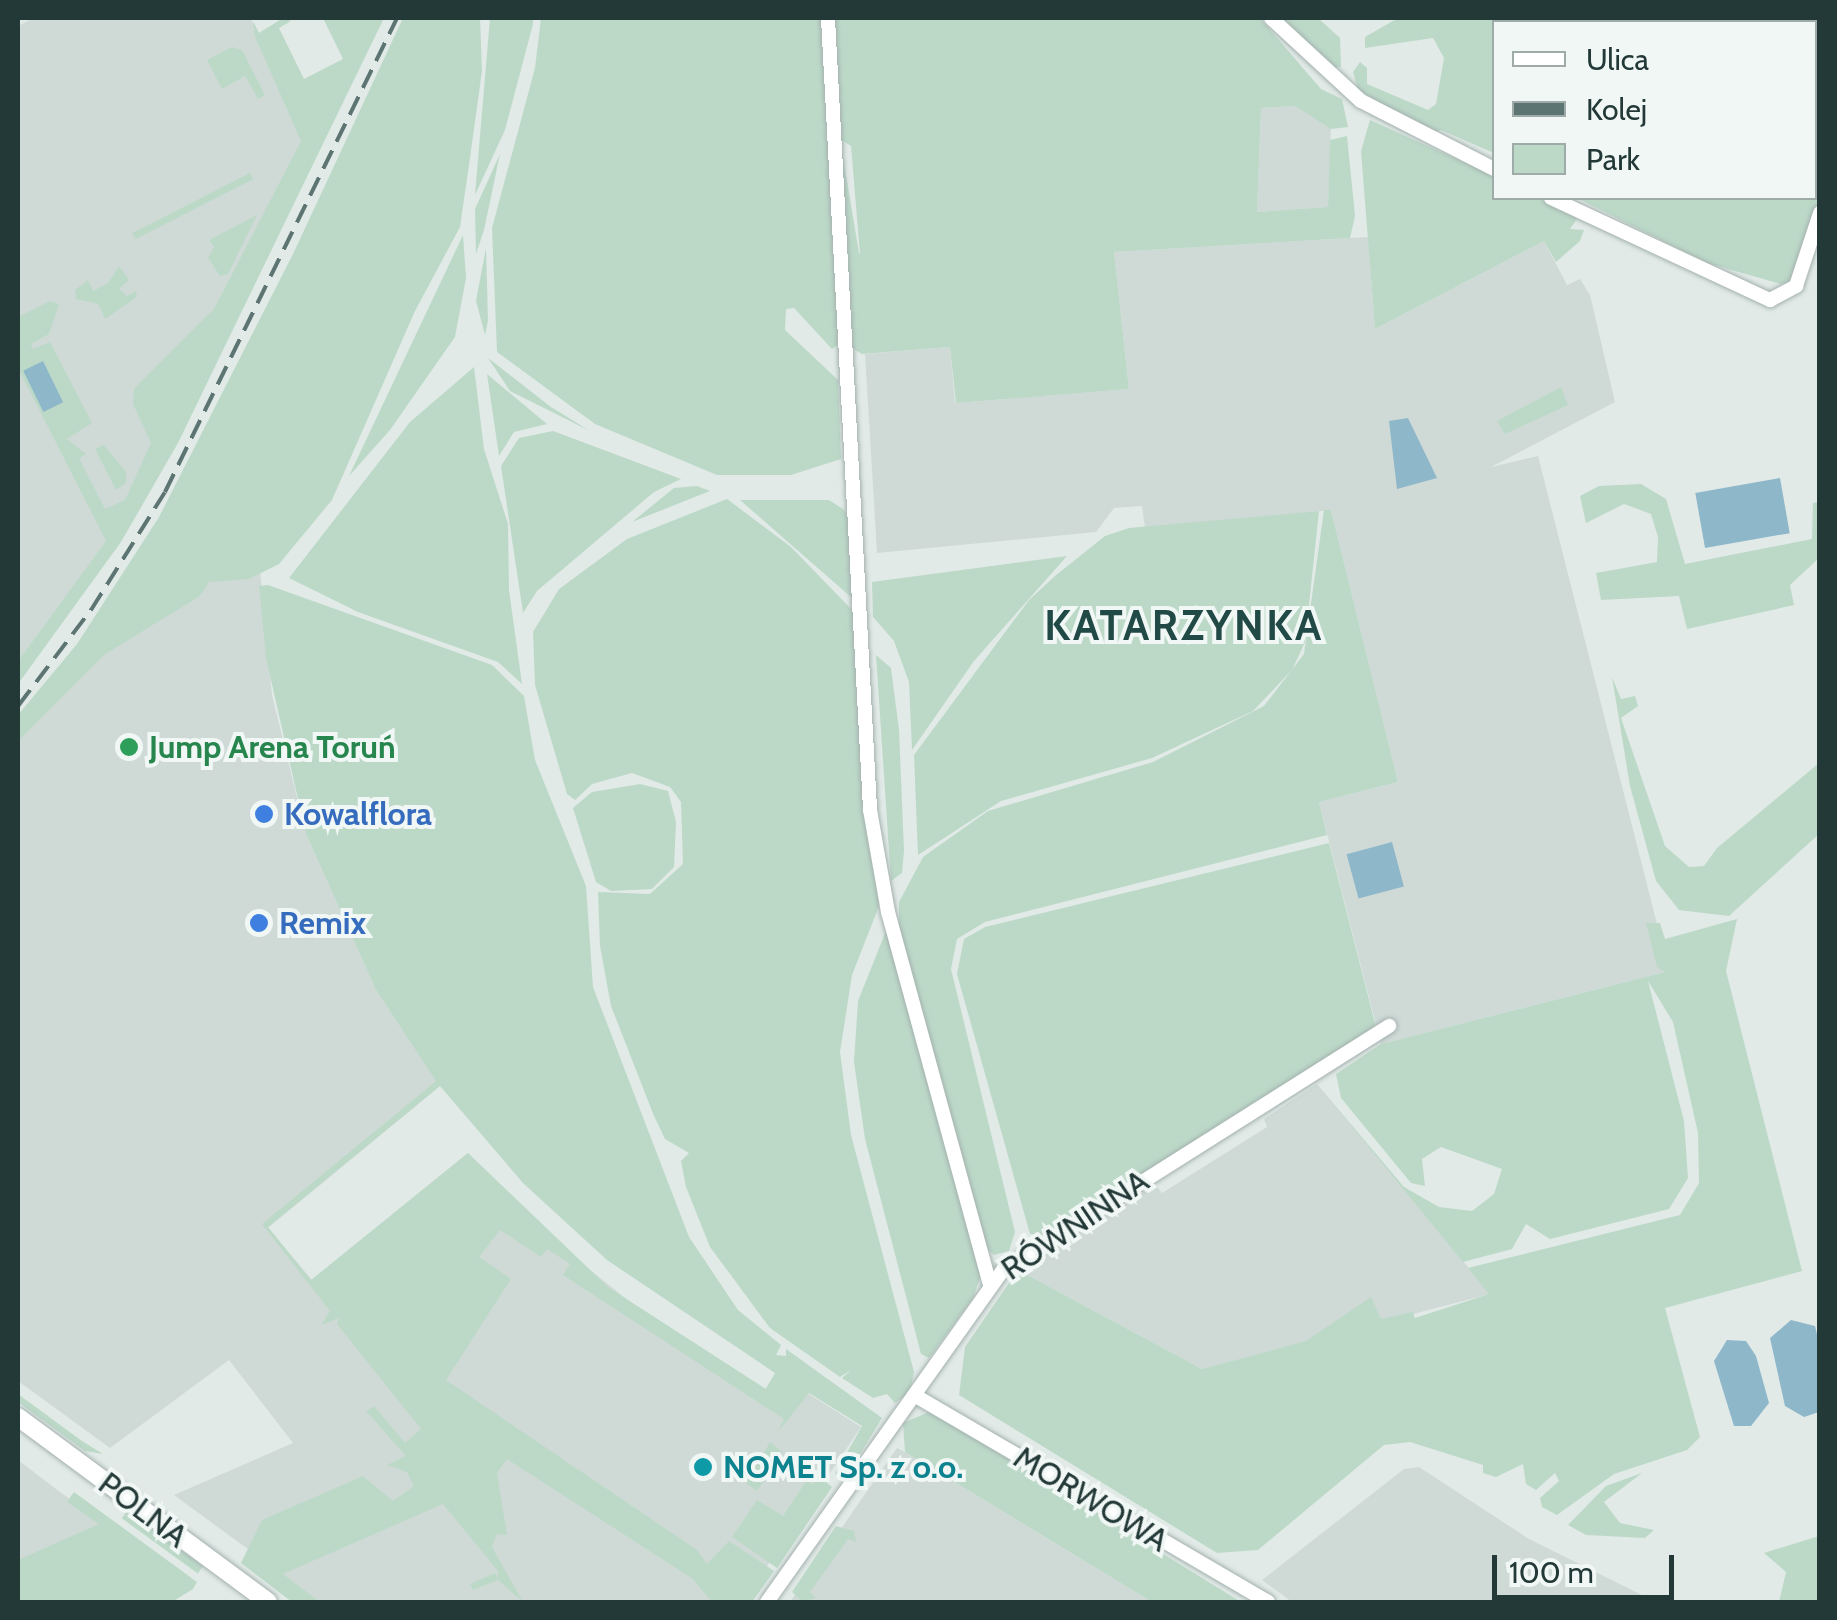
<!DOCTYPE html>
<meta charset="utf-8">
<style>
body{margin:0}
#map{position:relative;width:1837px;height:1620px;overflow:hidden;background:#e1eae7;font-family:Cabin,sans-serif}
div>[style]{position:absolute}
.built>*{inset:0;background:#cfdad7}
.green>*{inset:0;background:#bcd9c8;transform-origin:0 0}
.water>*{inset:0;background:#8eb7ca;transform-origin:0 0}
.roads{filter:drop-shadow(0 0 2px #a4b1af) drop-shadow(0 0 2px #a4b1af)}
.street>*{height:14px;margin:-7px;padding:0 7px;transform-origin:7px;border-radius:7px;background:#fff}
.secondary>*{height:18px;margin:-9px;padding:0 9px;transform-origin:9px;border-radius:9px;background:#fff}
.rail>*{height:4px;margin-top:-2px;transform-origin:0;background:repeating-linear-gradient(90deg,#5d7572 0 20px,transparent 0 30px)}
.dots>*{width:28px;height:28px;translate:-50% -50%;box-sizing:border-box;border:5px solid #f1f7f5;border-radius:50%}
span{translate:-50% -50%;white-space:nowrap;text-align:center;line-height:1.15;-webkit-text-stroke:8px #f1f7f5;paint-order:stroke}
.leisure-label{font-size:32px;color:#27864d;font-weight:700}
.left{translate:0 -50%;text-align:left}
.shop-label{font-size:32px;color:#366cbe;font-weight:700}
.street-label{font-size:32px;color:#233937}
.culture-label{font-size:32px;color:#0d838f;font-weight:700}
.district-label{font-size:42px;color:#214946;font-weight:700;letter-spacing:2.5px}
.frame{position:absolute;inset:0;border:20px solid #233937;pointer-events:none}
.legend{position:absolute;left:1492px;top:20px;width:325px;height:180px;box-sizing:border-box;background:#f1f7f5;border:2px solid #9faba9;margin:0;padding:12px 18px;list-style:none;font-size:30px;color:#233937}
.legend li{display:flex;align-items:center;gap:20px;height:50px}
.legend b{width:50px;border:2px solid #9faba9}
.scale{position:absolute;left:1492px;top:1555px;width:182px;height:45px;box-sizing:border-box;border:5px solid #233937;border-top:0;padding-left:12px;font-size:30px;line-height:35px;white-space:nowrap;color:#233937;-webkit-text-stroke:8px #f1f7f5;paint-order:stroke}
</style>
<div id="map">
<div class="built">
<i style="clip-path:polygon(34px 18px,250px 18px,259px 33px,273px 27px,318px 121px,107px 541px,18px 661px,18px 26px)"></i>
<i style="clip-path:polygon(1295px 106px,1331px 127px,1328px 207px,1257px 212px,1261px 108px)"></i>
<i style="clip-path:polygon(1368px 237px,1375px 329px,1544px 241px,1567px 285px,1580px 279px,1590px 295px,1615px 402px,1491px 467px,1538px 456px,1669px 971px,1381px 1044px,1319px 802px,1398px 782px,1331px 510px,1145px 528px,1142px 506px,1114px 508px,1096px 532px,877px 553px,865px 354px,950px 347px,955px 403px,1129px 389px,1114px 252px)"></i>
<i style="clip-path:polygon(260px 570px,272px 695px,306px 834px,376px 990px,440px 1086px,268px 1228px,312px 1280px,468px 1153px,564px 1249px,649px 1317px,765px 1389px,776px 1373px,861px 1427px,743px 1602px,320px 1602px,174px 1495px,293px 1443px,229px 1360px,110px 1448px,18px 1381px,18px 724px,119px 594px)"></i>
<i style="clip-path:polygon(1317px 1084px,1490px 1294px,1202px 1369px,1018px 1270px,1156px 1185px,1162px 1193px,1267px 1127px,1264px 1119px)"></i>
<i style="clip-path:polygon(897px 1448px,905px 1452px,1152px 1602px,790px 1602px)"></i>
<i style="clip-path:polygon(18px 1460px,56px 1489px,107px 1526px,18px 1565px)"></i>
<i style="clip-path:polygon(1419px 1467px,1529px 1539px,1656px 1602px,1292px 1602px,1262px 1580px,1404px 1469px)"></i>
</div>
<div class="green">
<i style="clip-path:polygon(283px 18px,291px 21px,279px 28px,304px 79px,343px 59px,323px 18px,384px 18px,178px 443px,121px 542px,18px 684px,18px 661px,106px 541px,18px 368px,18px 317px,50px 301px,59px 304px,49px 334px,31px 344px,33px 349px,50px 342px,92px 423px,67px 439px,86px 454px,79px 458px,105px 509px,125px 500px,151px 443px,133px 404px,134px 389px,214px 309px,301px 141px,255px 37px,253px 21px,259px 33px)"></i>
<i style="clip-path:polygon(403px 18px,480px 18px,482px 71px,469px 165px,460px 227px,415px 311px,332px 500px,279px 564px,249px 579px,209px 582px,200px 596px,104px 655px,18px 741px,18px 715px,77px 644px,159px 517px,293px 254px)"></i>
<i style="clip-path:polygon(490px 18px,533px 18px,533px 24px,505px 130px,475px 195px)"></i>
<i style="clip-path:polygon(541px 18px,821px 18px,839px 344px,832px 349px,794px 308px,786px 309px,785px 330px,838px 380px,841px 459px,791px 475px,717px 475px,595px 424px,497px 352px,492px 228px,535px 68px)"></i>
<i style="clip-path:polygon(evenodd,835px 18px,1260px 18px,1321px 89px,1342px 99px,1348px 127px,1331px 129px,1295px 106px,1261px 108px,1257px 212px,1328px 207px,1330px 140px,1347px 136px,1355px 216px,1350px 238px,1114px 252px,1129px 389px,956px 403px,950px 347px,862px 354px,852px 348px,835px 18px,840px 139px,851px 146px,860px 254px,859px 253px,840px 139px)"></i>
<i style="clip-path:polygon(1282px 18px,1318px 18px,1340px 38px,1341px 67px,1331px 68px)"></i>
<i style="clip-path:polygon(1398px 18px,1819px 18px,1819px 207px,1800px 279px,1781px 284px,1707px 263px,1577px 198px,1814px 198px,1814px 22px,1494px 22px,1494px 153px,1441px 130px,1432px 133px,1358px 90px,1353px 72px,1360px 62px,1367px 68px,1367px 84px,1428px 110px,1436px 104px,1444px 58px,1433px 38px,1365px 48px,1365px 37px)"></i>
<i style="clip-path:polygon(232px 47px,242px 50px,265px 95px,258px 99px,245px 76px,222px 89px,207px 60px)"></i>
<i style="clip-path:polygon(1370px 120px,1494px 176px,1494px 198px,1538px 198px,1572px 214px,1577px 219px,1570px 229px,1584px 230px,1580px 241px,1556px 262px,1544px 241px,1375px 329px,1361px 151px)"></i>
<i style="clip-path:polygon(500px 154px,484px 230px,476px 254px,475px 209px)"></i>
<i style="left:250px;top:173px;width:7px;height:132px;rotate:63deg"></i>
<i style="clip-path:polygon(257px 215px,228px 274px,220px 276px,208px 258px,214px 247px,209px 240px)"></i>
<i style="clip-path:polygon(463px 235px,466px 278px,455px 337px,390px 430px,349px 476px)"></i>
<i style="clip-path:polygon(486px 248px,488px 321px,485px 335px,476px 301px)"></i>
<i style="clip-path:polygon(119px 266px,129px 280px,119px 289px,127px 296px,136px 291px,137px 297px,105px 319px,98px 304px,76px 299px,75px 290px,88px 280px,93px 291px,108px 283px)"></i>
<i style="clip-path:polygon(488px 358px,551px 407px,590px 431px,510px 391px)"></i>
<i style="clip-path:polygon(474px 367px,484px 449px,508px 524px,509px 590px,522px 684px,498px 662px,358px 612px,289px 578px,410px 422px)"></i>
<i style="clip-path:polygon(487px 374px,547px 424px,514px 432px,499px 456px)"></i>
<i style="clip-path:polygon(1561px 387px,1568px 405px,1505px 434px,1497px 421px)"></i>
<i style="clip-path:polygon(553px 431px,681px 479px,654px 492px,537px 591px,523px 613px,501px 466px,519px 438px)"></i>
<i style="clip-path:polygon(104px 445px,126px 472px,126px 483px,116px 490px,95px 449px)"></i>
<i style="clip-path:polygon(1641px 484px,1666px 499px,1685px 564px,1812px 539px,1813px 503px,1819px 502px,1819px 558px,1790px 585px,1794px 605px,1687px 629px,1679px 596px,1601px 600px,1596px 573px,1657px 562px,1658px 537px,1651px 514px,1624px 504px,1586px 523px,1580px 496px,1599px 486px)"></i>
<i style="clip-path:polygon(697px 486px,710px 491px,632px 522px,674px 488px)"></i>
<i style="clip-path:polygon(727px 499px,791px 547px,855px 613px,881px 901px,852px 975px,840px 1052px,851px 1135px,914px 1372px,910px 1392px,895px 1403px,887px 1394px,873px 1398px,842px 1378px,851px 1370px,840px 1377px,770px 1328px,710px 1247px,686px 1187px,681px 1161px,689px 1153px,665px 1139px,654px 1116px,611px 1006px,600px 946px,598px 892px,650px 894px,683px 864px,681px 802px,670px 787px,632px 773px,592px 784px,575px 800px,567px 794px,535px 685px,533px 632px,559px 589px,627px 539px)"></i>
<i style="clip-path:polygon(740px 500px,829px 500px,843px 509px,850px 518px,852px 598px)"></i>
<i style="clip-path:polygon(1324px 510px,1331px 510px,1398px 782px,1319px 802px,1327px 835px,985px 922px,957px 939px,951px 969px,1015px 1232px,1009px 1251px,994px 1255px,987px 1249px,899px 938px,899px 902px,923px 857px,988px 811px,1153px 762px,1264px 706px,1304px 654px)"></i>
<i style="clip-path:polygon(1319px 511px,1305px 642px,1292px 670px,1253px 711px,1152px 758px,1001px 801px,918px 855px,914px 755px,1029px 600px,1055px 576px,1105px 536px,1129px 528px)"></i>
<i style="clip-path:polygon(1067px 556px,974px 661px,912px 750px,909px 682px,894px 641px,873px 617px,872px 582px)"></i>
<i style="clip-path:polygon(evenodd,268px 585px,492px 665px,524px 696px,535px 760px,586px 886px,593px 987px,689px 1237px,738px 1310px,781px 1345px,776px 1355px,786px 1356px,786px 1349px,882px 1418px,849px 1472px,835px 1474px,862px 1426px,809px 1393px,778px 1432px,784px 1419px,563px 1275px,570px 1264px,547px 1249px,541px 1257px,500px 1230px,479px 1257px,511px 1279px,446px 1380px,697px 1550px,707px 1564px,729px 1541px,774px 1571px,752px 1602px,712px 1602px,693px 1579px,507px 1459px,497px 1473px,507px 1535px,497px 1534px,492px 1547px,523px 1602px,498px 1580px,473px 1590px,470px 1584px,495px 1573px,498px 1578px,498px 1571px,443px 1504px,283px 1574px,320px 1602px,292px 1602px,241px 1563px,262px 1520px,363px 1476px,393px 1501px,414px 1486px,407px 1472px,387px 1465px,406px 1456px,366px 1411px,374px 1406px,405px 1443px,421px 1429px,337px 1324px,339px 1318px,321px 1325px,330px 1311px,262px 1224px,436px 1081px,376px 990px,306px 834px,266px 658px,259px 586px,268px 585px,440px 1086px,523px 1183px,607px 1260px,775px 1373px,766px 1389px,608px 1287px,468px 1153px,311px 1280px,268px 1227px,440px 1086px)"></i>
<i style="clip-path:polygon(876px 655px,891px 668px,899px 730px,904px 851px,902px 873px,891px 881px)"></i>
<i style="clip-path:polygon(1612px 677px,1621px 699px,1635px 696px,1638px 706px,1621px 718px,1665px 846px,1689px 867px,1704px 866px,1717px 848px,1819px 763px,1819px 834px,1729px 916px,1679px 910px,1656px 881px,1630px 786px)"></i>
<i style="clip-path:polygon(640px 784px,668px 791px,676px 822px,674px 867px,652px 889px,611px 891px,596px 882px,573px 808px,592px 792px)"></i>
<i style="clip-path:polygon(1329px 843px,1377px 1031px,1042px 1235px,1030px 1234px,957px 974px,964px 939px,985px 927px)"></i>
<i style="clip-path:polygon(1737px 919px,1726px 971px,1802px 1271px,1665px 1308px,1700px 1437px,1687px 1450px,1614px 1474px,1557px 1515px,1542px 1507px,1540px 1498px,1559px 1481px,1555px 1473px,1536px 1490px,1526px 1484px,1523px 1464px,1496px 1477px,1483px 1473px,1483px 1465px,1410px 1442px,1384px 1445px,1258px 1550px,1217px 1553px,959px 1395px,965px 1347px,1018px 1270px,1202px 1369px,1306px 1341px,1371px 1297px,1381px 1319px,1413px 1312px,1415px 1318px,1489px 1294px,1468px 1268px,1680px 1215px,1699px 1183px,1698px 1133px,1673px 1022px,1648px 981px,1684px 1121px,1688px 1178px,1669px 1209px,1550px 1239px,1526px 1224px,1512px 1249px,1463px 1262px,1317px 1084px,1404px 1187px,1439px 1207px,1472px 1211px,1494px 1194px,1502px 1169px,1441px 1147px,1422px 1159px,1425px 1186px,1411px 1183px,1341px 1098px,1336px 1074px,1381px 1044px,1665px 972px,1657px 967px,1646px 923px,1660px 923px,1665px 939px)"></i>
<i style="clip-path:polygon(886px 931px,981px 1275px,973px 1298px,929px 1358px,921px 1354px,865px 1139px,854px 1062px,858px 1001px)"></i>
<i style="clip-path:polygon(18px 1394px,82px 1441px,103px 1454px,85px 1451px,18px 1402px)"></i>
<i style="clip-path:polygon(929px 1412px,938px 1415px,1241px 1602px,1152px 1602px,905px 1452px,903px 1423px)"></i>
<i style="clip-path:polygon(770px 1442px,782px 1452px,757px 1491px,746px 1483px)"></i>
<i style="clip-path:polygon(802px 1468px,801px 1476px,812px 1484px,819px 1476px,832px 1487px,777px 1568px,732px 1537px,757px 1500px,783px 1516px,805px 1483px,796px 1476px)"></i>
<i style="clip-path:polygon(1642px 1473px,1604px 1502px,1620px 1523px,1654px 1530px,1645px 1538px,1586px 1535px,1568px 1525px,1606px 1486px)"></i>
<i style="clip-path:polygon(74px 1492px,197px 1582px,193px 1589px,172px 1602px,18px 1602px,18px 1560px,99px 1524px,67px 1502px)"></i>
<i style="left:127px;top:1511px;width:94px;height:9px;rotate:36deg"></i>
<i style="clip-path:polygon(836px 1526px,854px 1531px,856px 1542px,848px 1539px,810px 1592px,816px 1598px,803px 1602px,792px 1592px)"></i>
<i style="clip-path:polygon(1819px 1536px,1819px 1602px,1779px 1602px,1786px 1572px,1764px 1553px)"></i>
</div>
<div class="water">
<i style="left:43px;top:361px;width:46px;height:22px;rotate:64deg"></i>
<i style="clip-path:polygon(1408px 418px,1437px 478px,1397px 489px,1389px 421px)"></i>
<i style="left:1780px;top:478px;width:56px;height:86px;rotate:80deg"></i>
<i style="left:1392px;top:842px;width:46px;height:47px;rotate:75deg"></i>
<i style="clip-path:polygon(1791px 1320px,1815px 1326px,1819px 1343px,1819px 1412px,1804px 1417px,1785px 1406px,1770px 1338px)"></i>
<i style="clip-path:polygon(1727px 1340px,1746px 1341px,1756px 1356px,1769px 1403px,1751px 1426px,1734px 1426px,1714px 1361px)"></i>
</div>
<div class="roads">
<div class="street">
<i style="left:828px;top:18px;width:793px;rotate:86.96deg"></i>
<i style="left:870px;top:810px;width:104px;rotate:80deg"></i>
<i style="left:888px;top:912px;width:386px;rotate:74.7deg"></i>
<i style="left:1271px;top:18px;width:122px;rotate:42.7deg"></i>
<i style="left:1361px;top:101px;width:149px;rotate:27.1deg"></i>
<i style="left:1551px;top:198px;width:242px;rotate:25deg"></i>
<i style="left:1770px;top:300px;width:30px;rotate:-28deg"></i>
<i style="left:1796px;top:286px;width:77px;rotate:-71.8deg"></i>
<i style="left:914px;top:1395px;width:410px;rotate:30.3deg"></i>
<i style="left:767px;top:1602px;width:407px;rotate:-54.6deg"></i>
<i style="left:1003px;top:1270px;width:457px;rotate:-32.3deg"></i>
</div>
<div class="secondary">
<i style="left:18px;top:1417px;width:311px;rotate:36.5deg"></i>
</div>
</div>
<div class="rail">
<i style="left:18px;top:706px;width:121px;rotate:-52.8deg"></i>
<i style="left:91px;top:610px;width:139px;rotate:-57.9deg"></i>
<i style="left:165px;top:492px;width:528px;rotate:-63.92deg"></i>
</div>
<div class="dots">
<i style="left:129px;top:747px;background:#2e9e5b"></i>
<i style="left:264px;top:814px;background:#3f7fe0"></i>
<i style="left:259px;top:923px;background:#3f7fe0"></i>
<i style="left:703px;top:1467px;background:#0f9aa8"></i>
</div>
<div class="leisure-label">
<span class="left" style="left:149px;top:747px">Jump Arena Toruń</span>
</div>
<div class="shop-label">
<span class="left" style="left:284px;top:814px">Kowalflora</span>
<span class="left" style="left:279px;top:923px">Remix</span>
</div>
<div class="street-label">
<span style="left:1075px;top:1225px;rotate:-34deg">RÓWNINNA</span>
<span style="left:1091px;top:1499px;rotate:31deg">MORWOWA</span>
<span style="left:143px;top:1510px;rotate:37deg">POLNA</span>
</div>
<div class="culture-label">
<span class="left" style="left:723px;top:1467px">NOMET Sp. z o.o.</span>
</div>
<div class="district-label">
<span style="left:1184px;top:625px">KATARZYNKA</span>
</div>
<div class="frame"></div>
<ul class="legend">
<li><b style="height:12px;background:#fff"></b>Ulica</li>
<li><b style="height:12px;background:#5d7572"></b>Kolej</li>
<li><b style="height:28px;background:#bcd9c8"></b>Park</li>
</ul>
<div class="scale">100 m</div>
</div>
